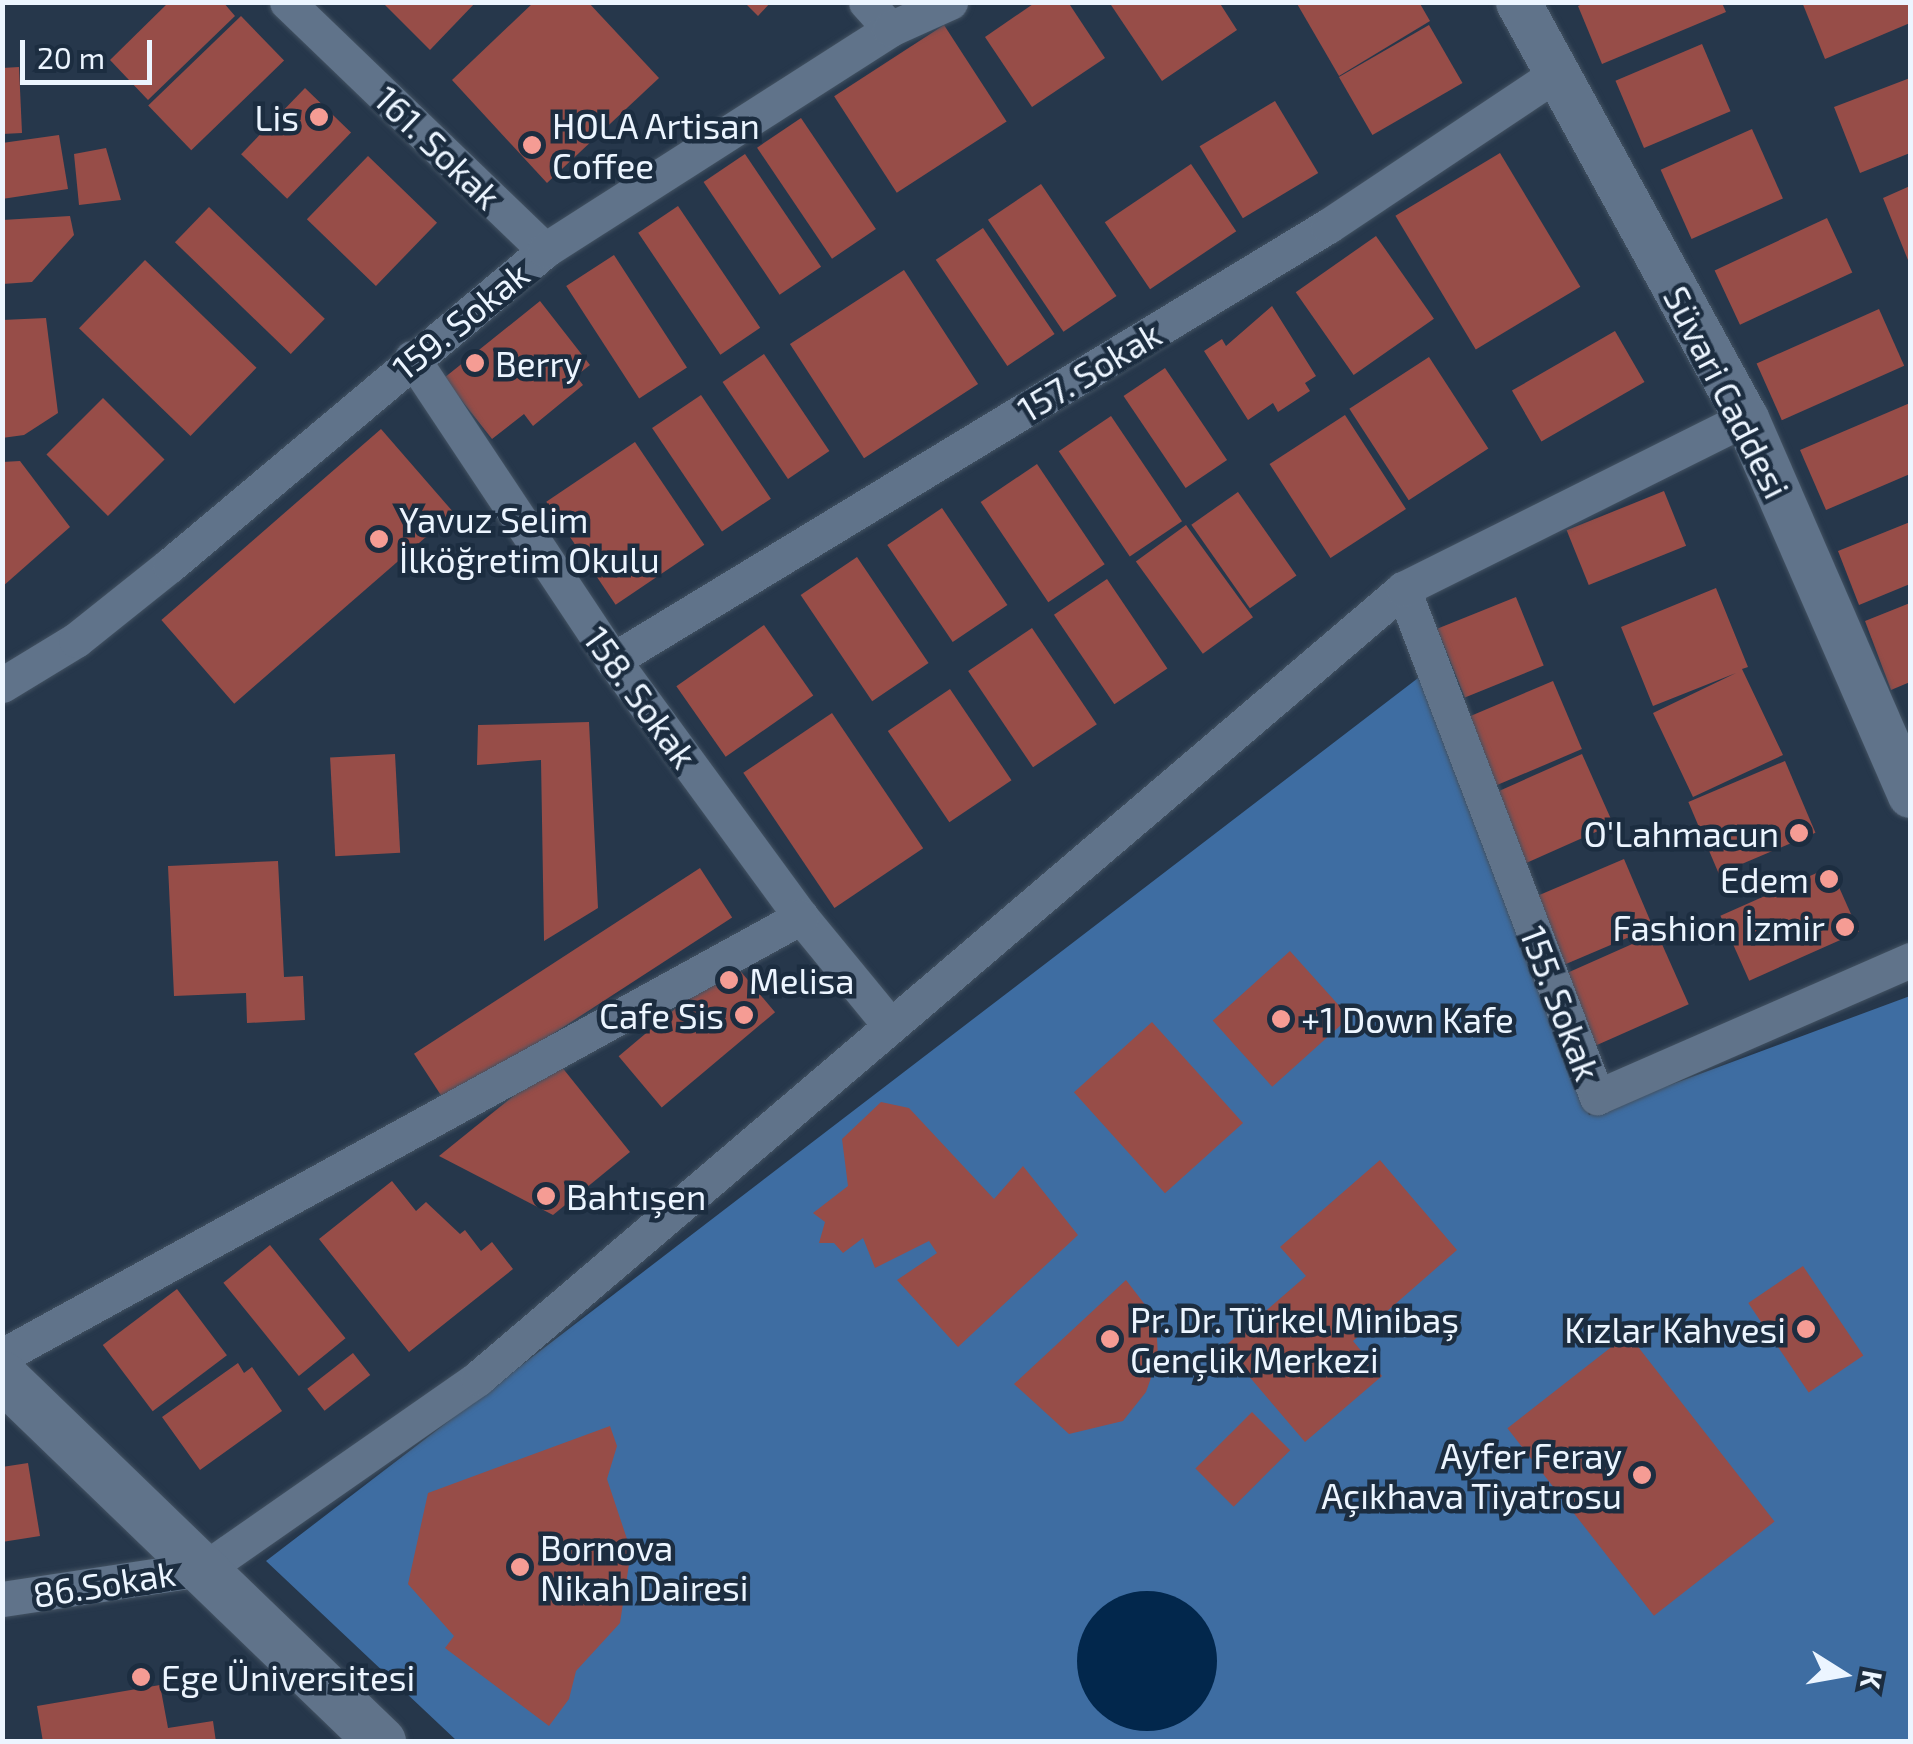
<!DOCTYPE html>
<meta charset="utf-8">
<style>
body{margin:0}
#map{position:relative;width:1913px;height:1744px;overflow:hidden;background:#26374b;font-family:"Exo 2",sans-serif}
div>[style]{position:absolute}
.forest>*{inset:0;background:#3e6da2}
.water>*{inset:0;background:#02274c}
.round{border-radius:50%}
.building>*{inset:0;background:#974d48;transform-origin:0 0}
.roads{filter:drop-shadow(0 0 2px #435262) drop-shadow(0 0 2px #435262)}
.minor>*{height:35px;margin:-17.5px;padding:0 17.5px;transform-origin:17.5px;border-radius:17.5px;background:#60738a}
.tertiary>*{height:45px;margin:-22.5px;padding:0 22.5px;transform-origin:22.5px;border-radius:22.5px;background:#60738a}
.secondary>*{height:50px;margin:-25px;padding:0 25px;transform-origin:25px;border-radius:25px;background:#60738a}
.dots>*{width:28px;height:28px;translate:-50% -50%;box-sizing:border-box;border:5px solid #1c2d40;border-radius:50%}
span{translate:-50% -50%;white-space:nowrap;text-align:center;line-height:1.15;-webkit-text-stroke:9px #1c2d40;paint-order:stroke}
.poi-label{font-size:35px;color:#ecf5ff}
.right{translate:-100% -50%;text-align:right}
.left{translate:0 -50%;text-align:left}
.street-label{font-size:35px;color:#ecf5ff}
.frame{position:absolute;inset:0;border:5px solid #ecf5ff;pointer-events:none}
.north{position:absolute;left:1793px;top:1624px;width:100px;height:100px;-webkit-text-stroke:8px #1c2d40;paint-order:stroke;rotate:101deg;font-size:28px;font-weight:700;line-height:40px;text-align:center;color:#ecf5ff}
.north::after{content:'';display:block;margin:auto;width:35px;height:45px;background:#ecf5ff;clip-path:polygon(50% 0,100% 100%,50% 72%,0 100%)}
.scale{position:absolute;left:20px;top:40px;width:132px;height:45px;box-sizing:border-box;border:5px solid #ecf5ff;border-top:0;padding-left:12px;font-size:30px;line-height:35px;white-space:nowrap;color:#ecf5ff;-webkit-text-stroke:8px #1c2d40;paint-order:stroke}
</style>
<div id="map">
<div class="forest">
<i style="clip-path:polygon(1422px 675px,1589px 1115px,1910px 996px,1910px 1741px,457px 1741px,266px 1561px)"></i>
</div>
<div class="water">
<i class="round" style="left:1077px;top:1591px;width:140px;height:140px"></i>
</div>
<div class="building">
<i style="clip-path:polygon(169px 2px,223px 2px,235px 16px,148px 100px,110px 60px)"></i>
<i style="clip-path:polygon(382px 2px,476px 2px,430px 50px)"></i>
<i style="clip-path:polygon(534px 2px,588px 2px,659px 78px,547px 183px,452px 80px)"></i>
<i style="clip-path:polygon(744px 2px,771px 2px,758px 16px)"></i>
<i style="clip-path:polygon(1036px 2px,1068px 2px,1105px 58px,1032px 107px,985px 37px)"></i>
<i style="clip-path:polygon(1109px 2px,1219px 2px,1237px 30px,1162px 81px)"></i>
<i style="clip-path:polygon(1296px 2px,1419px 2px,1430px 21px,1339px 76px)"></i>
<i style="clip-path:polygon(1802px 2px,1910px 2px,1910px 23px,1825px 59px)"></i>
<i style="clip-path:polygon(1585px 3px,1722px 3px,1726px 12px,1602px 64px,1578px 6px)"></i>
<i style="left:241px;top:16px;width:62px;height:129px;rotate:46deg"></i>
<i style="left:944px;top:25px;width:115px;height:131px;rotate:57deg"></i>
<i style="left:1429px;top:25px;width:67px;height:104px;rotate:60deg"></i>
<i style="left:1702px;top:44px;width:73px;height:94px;rotate:67deg"></i>
<i style="clip-path:polygon(19px 67px,22px 133px,2px 134px,2px 68px)"></i>
<i style="clip-path:polygon(1910px 78px,1910px 153px,1860px 173px,1834px 107px)"></i>
<i style="left:305px;top:88px;width:64px;height:92px;rotate:44deg"></i>
<i style="left:1275px;top:101px;width:84px;height:88px;rotate:59deg"></i>
<i style="left:801px;top:118px;width:134px;height:53px;rotate:56deg"></i>
<i style="left:1752px;top:129px;width:76px;height:100px;rotate:66deg"></i>
<i style="clip-path:polygon(59px 135px,68px 189px,2px 199px,2px 143px)"></i>
<i style="clip-path:polygon(106px 148px,121px 200px,79px 205px,74px 154px)"></i>
<i style="left:1500px;top:153px;width:156px;height:122px;rotate:59deg"></i>
<i style="left:745px;top:154px;width:136px;height:50px;rotate:56deg"></i>
<i style="left:368px;top:156px;width:96px;height:88px;rotate:44deg"></i>
<i style="left:1191px;top:164px;width:81px;height:104px;rotate:56deg"></i>
<i style="left:1041px;top:184px;width:135px;height:64px;rotate:56deg"></i>
<i style="clip-path:polygon(1910px 186px,1910px 265px,1883px 198px)"></i>
<i style="left:678px;top:206px;width:147px;height:48px;rotate:56deg"></i>
<i style="left:209px;top:207px;width:161px;height:49px;rotate:44deg"></i>
<i style="clip-path:polygon(70px 216px,74px 235px,32px 282px,2px 284px,2px 220px)"></i>
<i style="left:1827px;top:218px;width:60px;height:124px;rotate:65deg"></i>
<i style="left:983px;top:228px;width:128px;height:57px;rotate:56deg"></i>
<i style="left:1376px;top:236px;width:101px;height:98px;rotate:55deg"></i>
<i style="left:614px;top:255px;width:134px;height:57px;rotate:57deg"></i>
<i style="left:145px;top:260px;width:155px;height:95px;rotate:44deg"></i>
<i style="left:904px;top:270px;width:136px;height:136px;rotate:57deg"></i>
<i style="clip-path:polygon(540px 301px,590px 365px,576px 376px,583px 385px,533px 426px,524px 414px,492px 439px,444px 378px)"></i>
<i style="clip-path:polygon(1272px 306px,1316px 376px,1305px 383px,1310px 391px,1278px 412px,1273px 403px,1248px 420px,1204px 351px,1222px 339px,1226px 346px)"></i>
<i style="left:1879px;top:309px;width:62px;height:134px;rotate:66deg"></i>
<i style="clip-path:polygon(46px 318px,58px 413px,24px 435px,2px 438px,2px 320px)"></i>
<i style="left:1615px;top:331px;width:59px;height:119px;rotate:60deg"></i>
<i style="left:764px;top:354px;width:117px;height:50px;rotate:56deg"></i>
<i style="left:1429px;top:357px;width:109px;height:95px;rotate:57deg"></i>
<i style="left:1165px;top:368px;width:111px;height:50px;rotate:56deg"></i>
<i style="left:701px;top:395px;width:125px;height:59px;rotate:56deg"></i>
<i style="left:103px;top:398px;width:87px;height:80px;rotate:45deg"></i>
<i style="clip-path:polygon(1910px 403px,1910px 474px,1826px 510px,1800px 450px)"></i>
<i style="left:1345px;top:415px;width:112px;height:90px;rotate:57deg"></i>
<i style="left:1111px;top:416px;width:127px;height:63px;rotate:56deg"></i>
<i style="left:381px;top:429px;width:111px;height:291px;rotate:49deg"></i>
<i style="left:635px;top:442px;width:124px;height:107px;rotate:56deg"></i>
<i style="clip-path:polygon(20px 461px,70px 527px,2px 587px,2px 462px)"></i>
<i style="left:1037px;top:464px;width:121px;height:68px;rotate:56deg"></i>
<i style="left:1664px;top:491px;width:59px;height:105px;rotate:68deg"></i>
<i style="left:1238px;top:492px;width:102px;height:57px;rotate:55deg"></i>
<i style="left:942px;top:508px;width:117px;height:66px;rotate:56deg"></i>
<i style="clip-path:polygon(1910px 522px,1910px 584px,1859px 605px,1838px 551px)"></i>
<i style="left:1186px;top:525px;width:114px;height:62px;rotate:54deg"></i>
<i style="left:857px;top:557px;width:128px;height:68px;rotate:56deg"></i>
<i style="left:1107px;top:579px;width:108px;height:64px;rotate:56deg"></i>
<i style="clip-path:polygon(1716px 588px,1748px 667px,1742px 669px,1783px 755px,1693px 797px,1653px 713px,1736px 673px,1653px 706px,1621px 627px)"></i>
<i style="left:1516px;top:597px;width:74px;height:85px;rotate:68deg"></i>
<i style="clip-path:polygon(1910px 603px,1910px 682px,1891px 690px,1865px 621px)"></i>
<i style="left:764px;top:625px;width:86px;height:107px;rotate:55deg"></i>
<i style="left:1032px;top:628px;width:116px;height:77px;rotate:56deg"></i>
<i style="left:1553px;top:681px;width:74px;height:103px;rotate:67deg"></i>
<i style="left:950px;top:689px;width:110px;height:75px;rotate:56deg"></i>
<i style="left:832px;top:713px;width:163px;height:107px;rotate:56deg"></i>
<i style="clip-path:polygon(589px 722px,598px 908px,544px 941px,541px 760px,477px 765px,478px 725px)"></i>
<i style="left:395px;top:754px;width:99px;height:65px;rotate:87deg"></i>
<i style="left:1582px;top:754px;width:77px;height:103px;rotate:66deg"></i>
<i style="left:1785px;top:761px;width:78px;height:105px;rotate:67deg"></i>
<i style="left:1624px;top:859px;width:74px;height:97px;rotate:67deg"></i>
<i style="clip-path:polygon(278px 861px,284px 977px,303px 976px,305px 1020px,247px 1023px,246px 993px,174px 996px,168px 866px)"></i>
<i style="left:1830px;top:867px;width:71px;height:120px;rotate:66deg"></i>
<i style="left:700px;top:868px;width:59px;height:341px;rotate:57deg"></i>
<i style="left:1657px;top:933px;width:78px;height:101px;rotate:66deg"></i>
<i style="left:1290px;top:951px;width:89px;height:104px;rotate:48deg"></i>
<i style="left:732px;top:961px;width:67px;height:148px;rotate:50deg"></i>
<i style="left:1152px;top:1022px;width:136px;height:105px;rotate:48deg"></i>
<i style="clip-path:polygon(557px 1061px,630px 1152px,553px 1215px,439px 1156px)"></i>
<i style="clip-path:polygon(881px 1102px,909px 1108px,994px 1199px,1023px 1166px,1078px 1235px,958px 1347px,897px 1280px,937px 1253px,929px 1241px,875px 1268px,863px 1238px,843px 1253px,834px 1243px,819px 1243px,825px 1222px,813px 1213px,848px 1186px,842px 1139px)"></i>
<i style="clip-path:polygon(1380px 1160px,1457px 1250px,1353px 1341px,1382px 1376px,1305px 1442px,1224px 1347px,1306px 1276px,1280px 1247px)"></i>
<i style="clip-path:polygon(392px 1181px,416px 1211px,426px 1202px,460px 1234px,465px 1230px,481px 1251px,492px 1242px,513px 1269px,409px 1352px,319px 1239px)"></i>
<i style="left:270px;top:1245px;width:120px;height:60px;rotate:51deg"></i>
<i style="left:1803px;top:1266px;width:108px;height:66px;rotate:56deg"></i>
<i style="clip-path:polygon(1126px 1280px,1156px 1319px,1158px 1358px,1146px 1392px,1123px 1421px,1069px 1434px,1014px 1384px)"></i>
<i style="left:177px;top:1289px;width:83px;height:93px;rotate:53deg"></i>
<i style="left:1628px;top:1334px;width:238px;height:153px;rotate:52deg"></i>
<i style="left:353px;top:1353px;width:28px;height:58px;rotate:52deg"></i>
<i style="clip-path:polygon(238px 1363px,244px 1373px,252px 1367px,282px 1411px,200px 1470px,162px 1417px)"></i>
<i style="left:1252px;top:1412px;width:54px;height:80px;rotate:45deg"></i>
<i style="clip-path:polygon(610px 1426px,617px 1446px,607px 1479px,631px 1551px,620px 1623px,576px 1671px,569px 1699px,549px 1726px,445px 1648px,454px 1636px,408px 1584px,428px 1493px)"></i>
<i style="clip-path:polygon(28px 1463px,40px 1536px,2px 1542px,2px 1467px)"></i>
<i style="clip-path:polygon(160px 1685px,168px 1728px,213px 1721px,216px 1742px,43px 1742px,37px 1706px)"></i>
</div>
<div class="roads">
<div class="minor">
<i style="left:287px;top:2px;width:358px;rotate:43.9deg"></i>
<i style="left:866px;top:2px;width:36px;rotate:48deg"></i>
<i style="left:412px;top:358px;width:363px;rotate:56.4deg"></i>
<i style="left:613px;top:660px;width:318px;rotate:53.8deg"></i>
<i style="left:801px;top:917px;width:139px;rotate:50.6deg"></i>
<i style="left:1403px;top:589px;width:544px;rotate:69.1deg"></i>
<i style="left:1597px;top:1097px;width:342px;rotate:-23.6deg"></i>
<i style="left:613px;top:660px;width:836px;rotate:-31.26deg"></i>
<i style="left:1328px;top:226px;width:278px;rotate:-33.7deg"></i>
<i style="left:2px;top:685px;width:87px;rotate:-31.3deg"></i>
<i style="left:76px;top:640px;width:120px;rotate:-38.6deg"></i>
<i style="left:170px;top:565px;width:490px;rotate:-40deg"></i>
<i style="left:545px;top:250px;width:410px;rotate:-32.6deg"></i>
<i style="left:890px;top:29px;width:66px;rotate:-24.2deg"></i>
<i style="left:2px;top:1356px;width:912px;rotate:-28.79deg"></i>
<i style="left:2px;top:1599px;width:206px;rotate:-8.6deg"></i>
<i style="left:206px;top:1568px;width:332px;rotate:-34.9deg"></i>
<i style="left:478px;top:1378px;width:1216px;rotate:-40.46deg"></i>
<i style="left:1403px;top:589px;width:383px;rotate:-26.5deg"></i>
</div>
<div class="tertiary">
<i style="left:1518px;top:2px;width:474px;rotate:61.3deg"></i>
<i style="left:1746px;top:418px;width:411px;rotate:66.5deg"></i>
</div>
<div class="secondary">
<i style="left:2px;top:1376px;width:527px;rotate:44deg"></i>
</div>
</div>
<div class="dots">
<i style="left:319px;top:117px;background:#f59c94"></i>
<i style="left:532px;top:145px;background:#f59c94"></i>
<i style="left:475px;top:363px;background:#f59c94"></i>
<i style="left:379px;top:539px;background:#f59c94"></i>
<i style="left:1799px;top:833px;background:#f59c94"></i>
<i style="left:1829px;top:879px;background:#f59c94"></i>
<i style="left:1845px;top:927px;background:#f59c94"></i>
<i style="left:729px;top:980px;background:#f59c94"></i>
<i style="left:744px;top:1015px;background:#f59c94"></i>
<i style="left:1281px;top:1019px;background:#f59c94"></i>
<i style="left:546px;top:1196px;background:#f59c94"></i>
<i style="left:1806px;top:1329px;background:#f59c94"></i>
<i style="left:1110px;top:1339px;background:#f59c94"></i>
<i style="left:1642px;top:1475px;background:#f59c94"></i>
<i style="left:520px;top:1567px;background:#f59c94"></i>
<i style="left:141px;top:1677px;background:#f59c94"></i>
</div>
<div class="poi-label">
<span class="right" style="left:299px;top:117px">Lis</span>
<span class="left" style="left:552px;top:145px">HOLA Artisan<br>Coffee</span>
<span class="left" style="left:495px;top:363px">Berry</span>
<span class="left" style="left:399px;top:539px">Yavuz Selim<br>İlköğretim Okulu</span>
<span class="right" style="left:1779px;top:833px">O'Lahmacun</span>
<span class="right" style="left:1809px;top:879px">Edem</span>
<span class="right" style="left:1825px;top:927px">Fashion İzmir</span>
<span class="left" style="left:749px;top:980px">Melisa</span>
<span class="right" style="left:724px;top:1015px">Cafe Sis</span>
<span class="left" style="left:1301px;top:1019px">+1 Down Kafe</span>
<span class="left" style="left:566px;top:1196px">Bahtışen</span>
<span class="left" style="left:1130px;top:1339px">Pr. Dr. Türkel Minibaş<br>Gençlik Merkezi</span>
<span class="right" style="left:1786px;top:1329px">Kızlar Kahvesi</span>
<span class="right" style="left:1622px;top:1475px">Ayfer Feray<br>Açıkhava Tiyatrosu</span>
<span class="left" style="left:540px;top:1567px">Bornova<br>Nikah Dairesi</span>
<span class="left" style="left:161px;top:1677px">Ege Üniversitesi</span>
</div>
<div class="street-label">
<span style="left:438px;top:147px;rotate:44deg">161. Sokak</span>
<span style="left:460px;top:320px;rotate:-39deg">159. Sokak</span>
<span style="left:1089px;top:371px;rotate:-31deg">157. Sokak</span>
<span style="left:1727px;top:392px;rotate:63deg">Süvari Caddesi</span>
<span style="left:641px;top:697px;rotate:54deg">158. Sokak</span>
<span style="left:1561px;top:1003px;rotate:69deg">155. Sokak</span>
<span style="left:104px;top:1583px;rotate:-9deg">86.Sokak</span>
</div>
<div class="frame"></div>
<div class="north">K</div>
<div class="scale">20 m</div>
</div>
